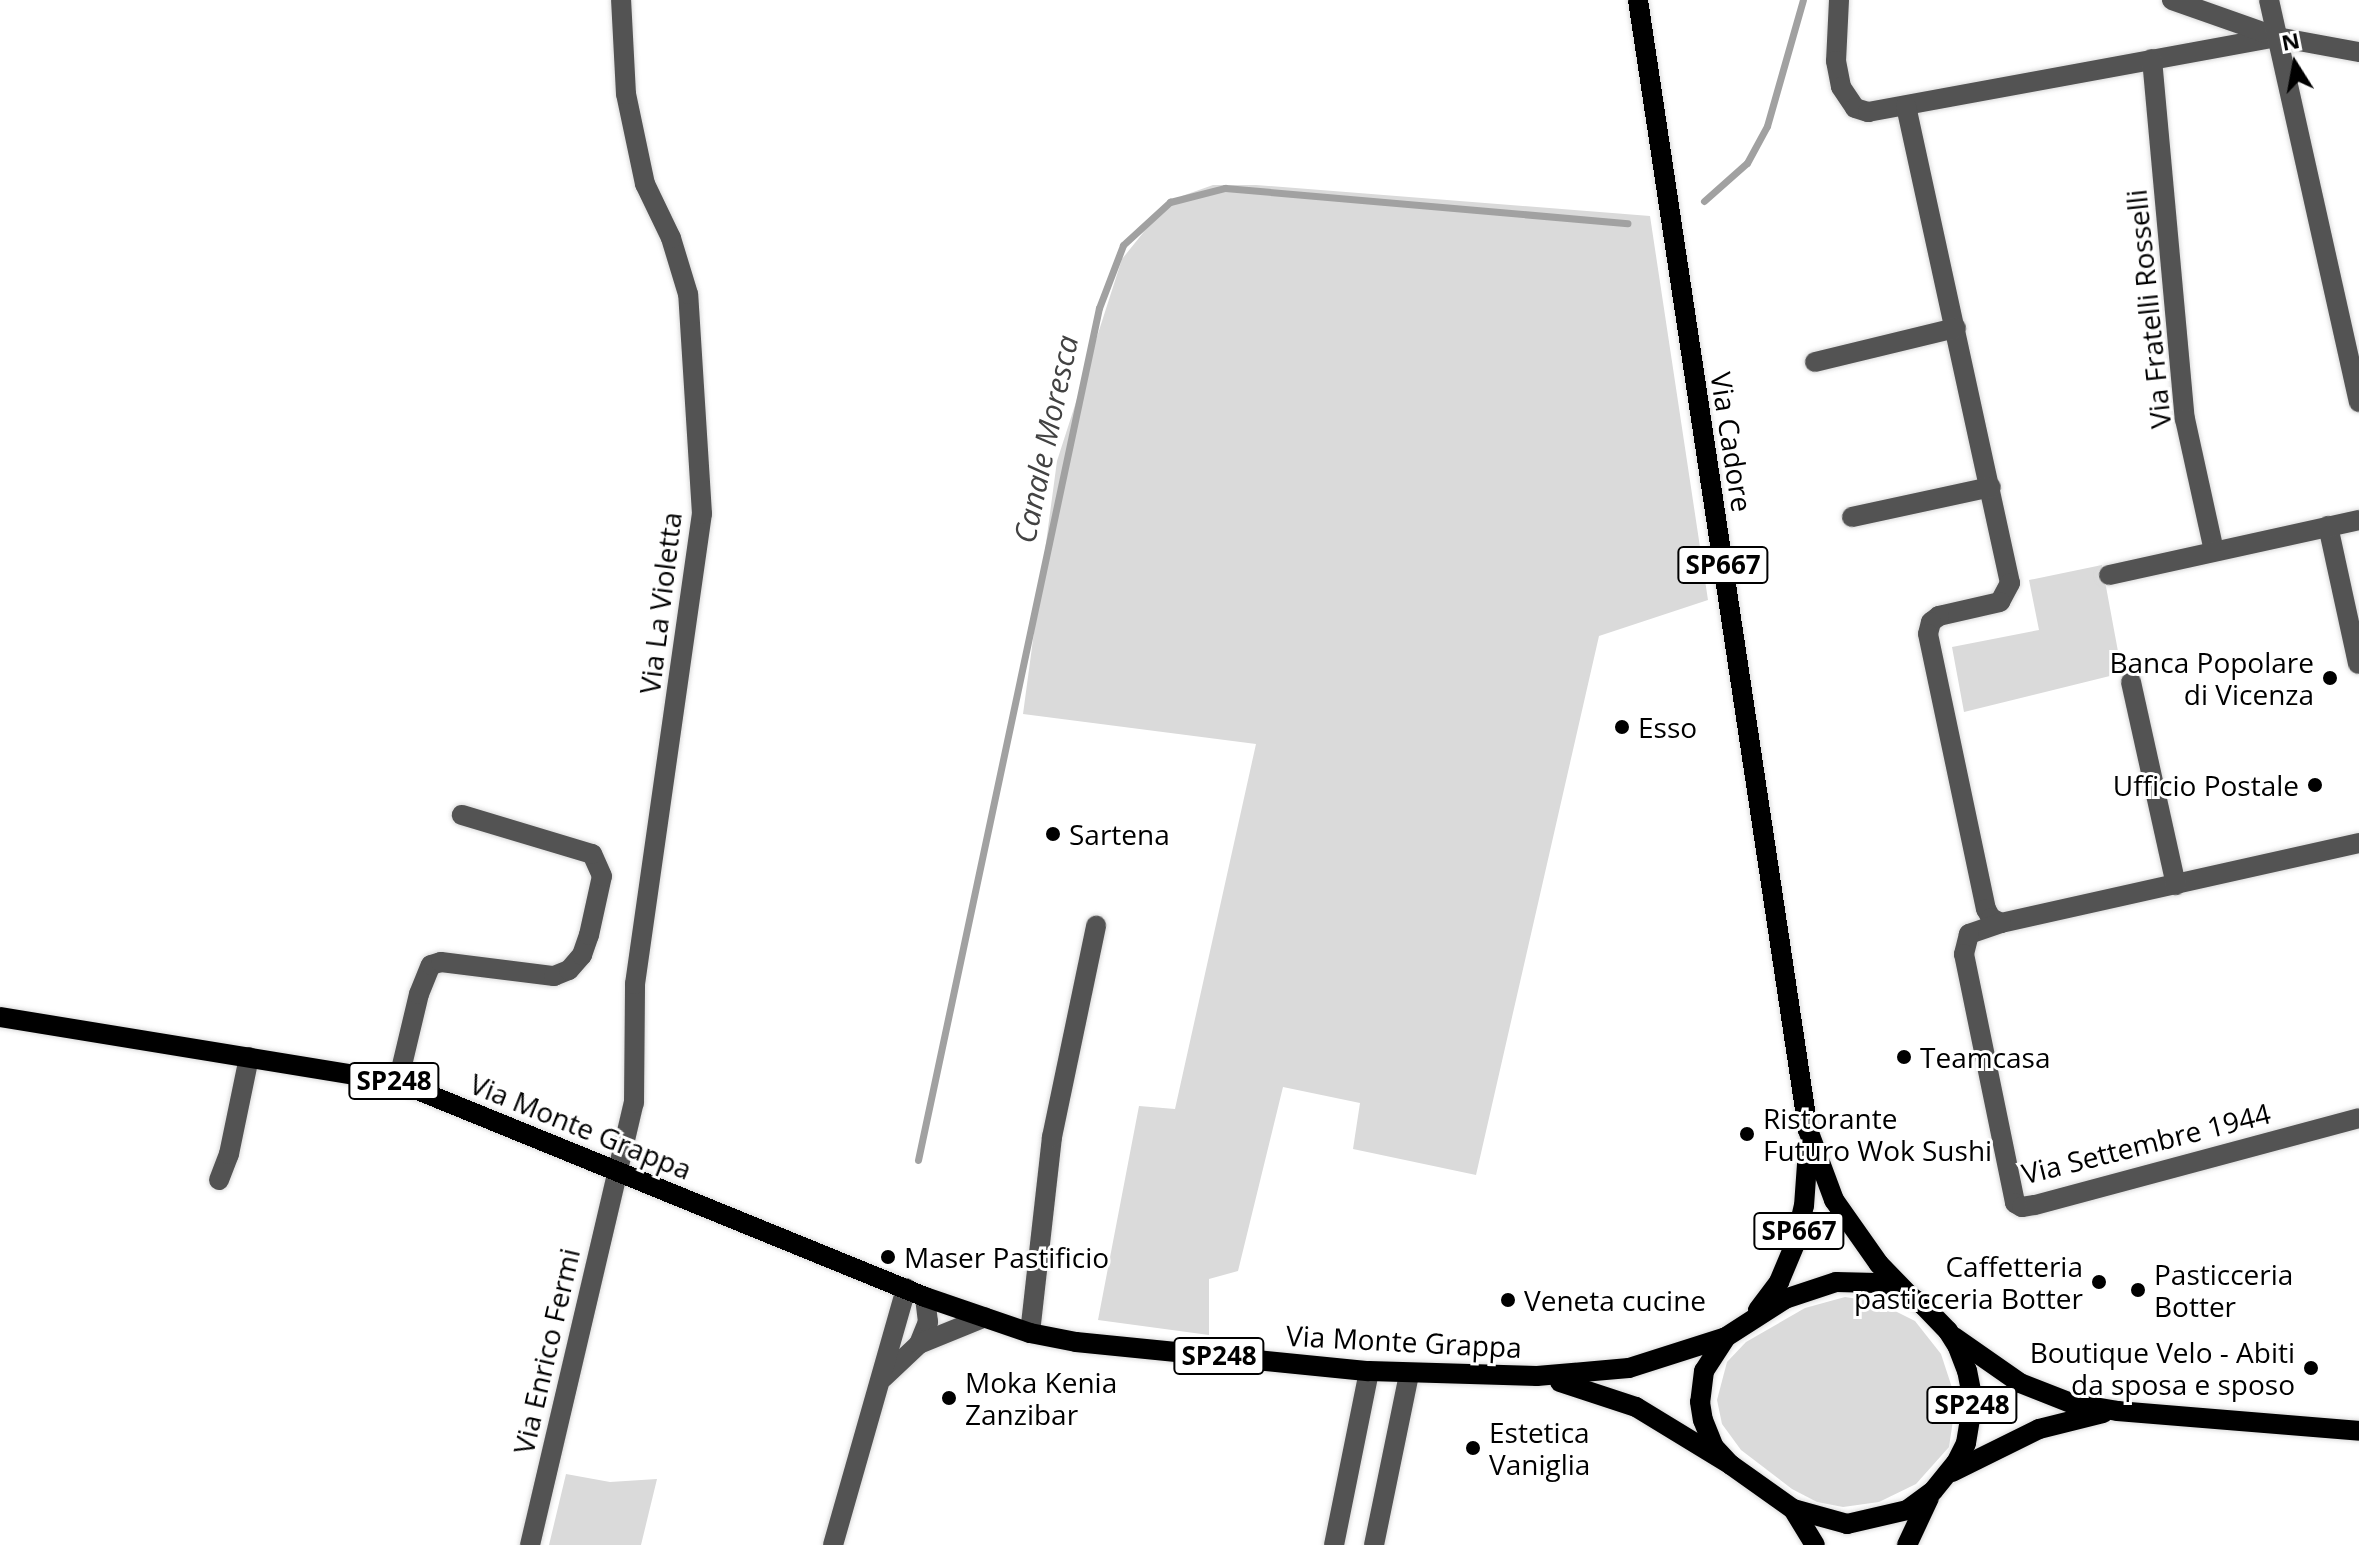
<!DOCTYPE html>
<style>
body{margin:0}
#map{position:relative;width:2359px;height:1545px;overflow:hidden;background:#fff;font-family:"Open Sans",sans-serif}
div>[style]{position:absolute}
.green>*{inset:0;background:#dadada}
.stream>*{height:7px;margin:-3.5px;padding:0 3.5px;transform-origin:3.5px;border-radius:3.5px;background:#a1a1a1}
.roads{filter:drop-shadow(0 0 2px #dbdbdb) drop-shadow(0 0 2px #dbdbdb)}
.minor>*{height:20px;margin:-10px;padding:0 10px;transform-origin:10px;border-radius:10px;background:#535353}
.major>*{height:20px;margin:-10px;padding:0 10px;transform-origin:10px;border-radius:10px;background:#000}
.dots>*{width:22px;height:22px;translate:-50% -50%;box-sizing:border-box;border:4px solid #fff;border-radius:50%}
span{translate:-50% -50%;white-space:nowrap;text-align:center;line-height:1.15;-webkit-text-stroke:6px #fff;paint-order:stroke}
.shield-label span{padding:2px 6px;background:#fff;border:2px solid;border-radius:6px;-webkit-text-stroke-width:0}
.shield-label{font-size:26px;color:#000;font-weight:700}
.street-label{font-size:28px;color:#000}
.poi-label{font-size:28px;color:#000}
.right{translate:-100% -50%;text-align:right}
.left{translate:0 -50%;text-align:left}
.water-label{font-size:30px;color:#424242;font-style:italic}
.north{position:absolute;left:2255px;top:24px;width:80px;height:80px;-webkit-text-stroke:6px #fff;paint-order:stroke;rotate:349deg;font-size:22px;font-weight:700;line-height:32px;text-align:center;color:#000}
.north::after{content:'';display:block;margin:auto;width:28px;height:36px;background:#000;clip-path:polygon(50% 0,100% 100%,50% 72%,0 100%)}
</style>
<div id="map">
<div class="green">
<i style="clip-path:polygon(1213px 185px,1256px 185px,1650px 216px,1708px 600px,1599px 636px,1476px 1175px,1353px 1149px,1360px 1103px,1283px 1087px,1238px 1271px,1209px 1279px,1209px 1335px,1098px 1320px,1139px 1106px,1175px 1109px,1256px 744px,1023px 714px,1057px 461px,1122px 259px,1155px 218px,1182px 196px)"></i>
<i style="clip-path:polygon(2102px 565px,2122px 673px,1964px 712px,1952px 647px,2039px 630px,2029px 580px)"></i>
<i style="clip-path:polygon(1845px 1297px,1877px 1302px,1915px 1321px,1941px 1354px,1956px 1400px,1949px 1447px,1916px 1484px,1879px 1502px,1843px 1507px,1817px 1502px,1792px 1489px,1741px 1450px,1722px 1424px,1717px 1400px,1727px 1362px,1746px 1342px,1805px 1308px)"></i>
<i style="clip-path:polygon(566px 1474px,610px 1482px,657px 1479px,641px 1545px,549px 1545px)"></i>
</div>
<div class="stream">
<i style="left:1704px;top:201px;width:57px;rotate:-41.5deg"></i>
<i style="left:1747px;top:163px;width:42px;rotate:-61.6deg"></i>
<i style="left:1767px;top:126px;width:131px;rotate:-74.1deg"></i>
<i style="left:918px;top:1160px;width:871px;rotate:-78.01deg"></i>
<i style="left:1099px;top:308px;width:67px;rotate:-69.1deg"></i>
<i style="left:1123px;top:245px;width:64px;rotate:-42.5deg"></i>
<i style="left:1170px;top:202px;width:57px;rotate:-14.3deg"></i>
<i style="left:1225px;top:188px;width:404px;rotate:5deg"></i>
</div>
<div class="roads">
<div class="minor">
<i style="left:1839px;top:0;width:61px;rotate:92.8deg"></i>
<i style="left:1836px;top:61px;width:26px;rotate:79deg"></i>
<i style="left:1841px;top:87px;width:25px;rotate:56deg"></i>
<i style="left:1855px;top:108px;width:14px;rotate:17deg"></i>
<i style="left:1868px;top:112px;width:416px;rotate:-10.4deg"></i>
<i style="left:2172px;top:0;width:111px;rotate:19.4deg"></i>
<i style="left:2277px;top:37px;width:83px;rotate:10.4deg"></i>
<i style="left:2269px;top:0;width:412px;rotate:77.4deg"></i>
<i style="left:2152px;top:59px;width:362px;rotate:84.8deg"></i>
<i style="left:2185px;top:419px;width:135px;rotate:77.6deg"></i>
<i style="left:1906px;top:106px;width:488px;rotate:77.7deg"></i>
<i style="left:2010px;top:583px;width:21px;rotate:118deg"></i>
<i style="left:2000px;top:602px;width:63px;rotate:167.1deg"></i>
<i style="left:1939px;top:616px;width:10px;rotate:143deg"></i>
<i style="left:1931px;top:622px;width:12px;rotate:104deg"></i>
<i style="left:1928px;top:634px;width:281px;rotate:78.1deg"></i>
<i style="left:1986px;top:909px;width:10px;rotate:61deg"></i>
<i style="left:1991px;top:918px;width:11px;rotate:27deg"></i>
<i style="left:2001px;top:923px;width:367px;rotate:-12.6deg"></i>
<i style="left:1815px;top:362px;width:145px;rotate:-13.6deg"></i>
<i style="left:1852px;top:517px;width:142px;rotate:-12.2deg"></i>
<i style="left:2328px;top:526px;width:141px;rotate:77.7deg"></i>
<i style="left:2109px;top:575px;width:256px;rotate:-12.4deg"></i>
<i style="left:2131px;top:682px;width:208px;rotate:77.5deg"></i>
<i style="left:2001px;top:923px;width:34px;rotate:161deg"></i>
<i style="left:1969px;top:934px;width:21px;rotate:104deg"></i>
<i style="left:1964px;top:954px;width:254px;rotate:78.4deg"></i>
<i style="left:2015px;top:1203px;width:8px;rotate:30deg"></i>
<i style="left:2022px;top:1207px;width:13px;rotate:-9deg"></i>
<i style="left:2035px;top:1205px;width:335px;rotate:-15deg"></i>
<i style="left:398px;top:1082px;width:90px;rotate:-76.6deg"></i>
<i style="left:419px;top:994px;width:31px;rotate:-68deg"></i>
<i style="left:431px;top:965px;width:10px;rotate:-17deg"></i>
<i style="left:441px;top:962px;width:114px;rotate:7.1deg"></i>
<i style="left:554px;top:976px;width:16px;rotate:-22deg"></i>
<i style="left:569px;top:970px;width:20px;rotate:-49deg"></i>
<i style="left:582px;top:955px;width:21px;rotate:-71deg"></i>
<i style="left:589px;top:935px;width:60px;rotate:-77.6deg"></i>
<i style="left:602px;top:876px;width:24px;rotate:-114deg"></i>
<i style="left:592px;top:854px;width:136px;rotate:-163.3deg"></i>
<i style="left:219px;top:1180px;width:28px;rotate:-69deg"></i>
<i style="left:229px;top:1154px;width:99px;rotate:-78.3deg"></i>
<i style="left:1030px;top:1333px;width:197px;rotate:-83.6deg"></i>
<i style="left:1052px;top:1137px;width:216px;rotate:-78.2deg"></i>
<i style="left:919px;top:1344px;width:24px;rotate:-68deg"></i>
<i style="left:928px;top:1322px;width:25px;rotate:-97deg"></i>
<i style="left:883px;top:1378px;width:50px;rotate:-43.4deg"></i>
<i style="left:919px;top:1344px;width:71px;rotate:-22.2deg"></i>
<i style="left:530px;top:1545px;width:454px;rotate:-76.8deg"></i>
<i style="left:634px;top:1103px;width:119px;rotate:-89.5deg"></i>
<i style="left:635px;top:984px;width:475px;rotate:-81.9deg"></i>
<i style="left:702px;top:514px;width:220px;rotate:-93.6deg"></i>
<i style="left:688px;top:294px;width:59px;rotate:-106.9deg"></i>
<i style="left:671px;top:238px;width:60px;rotate:-115.7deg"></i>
<i style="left:645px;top:184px;width:92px;rotate:-101.9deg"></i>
<i style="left:626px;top:94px;width:94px;rotate:-93deg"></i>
<i style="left:833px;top:1545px;width:267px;rotate:-74.1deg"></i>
<i style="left:1334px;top:1545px;width:177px;rotate:-78.6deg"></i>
<i style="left:1374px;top:1545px;width:175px;rotate:-78.4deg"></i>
</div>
<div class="major">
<i style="left:1638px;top:0;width:1143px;rotate:81.44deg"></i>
<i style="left:1808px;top:1130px;width:75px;rotate:69.6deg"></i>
<i style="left:1834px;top:1200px;width:78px;rotate:54.9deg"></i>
<i style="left:1879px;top:1264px;width:45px;rotate:45.9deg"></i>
<i style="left:0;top:1017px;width:403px;rotate:9.3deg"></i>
<i style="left:398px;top:1082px;width:569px;rotate:22.19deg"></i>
<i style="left:925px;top:1297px;width:111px;rotate:18.9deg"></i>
<i style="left:1030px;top:1333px;width:47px;rotate:11.1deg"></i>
<i style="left:1076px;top:1342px;width:294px;rotate:5.7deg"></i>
<i style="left:1369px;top:1371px;width:168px;rotate:1.7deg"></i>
<i style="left:1537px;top:1376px;width:92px;rotate:-5deg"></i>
<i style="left:1629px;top:1368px;width:102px;rotate:-17.7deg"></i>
<i style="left:1758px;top:1310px;width:35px;rotate:-53deg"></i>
<i style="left:1779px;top:1282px;width:41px;rotate:-67.2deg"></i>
<i style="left:1795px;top:1244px;width:39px;rotate:-77deg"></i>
<i style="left:1804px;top:1206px;width:56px;rotate:-85.9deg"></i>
<i style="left:1954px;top:1337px;width:80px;rotate:34.9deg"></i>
<i style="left:2020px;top:1383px;width:55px;rotate:21.4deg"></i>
<i style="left:2071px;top:1403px;width:48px;rotate:9.7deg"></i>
<i style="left:2118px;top:1411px;width:242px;rotate:4.7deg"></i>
<i style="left:1560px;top:1382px;width:80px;rotate:18.2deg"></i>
<i style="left:1636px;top:1407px;width:111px;rotate:31.4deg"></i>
<i style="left:1731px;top:1465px;width:76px;rotate:35.4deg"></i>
<i style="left:1793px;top:1509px;width:56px;rotate:15.5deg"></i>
<i style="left:1847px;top:1524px;width:62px;rotate:-13.1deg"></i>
<i style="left:1907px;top:1510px;width:32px;rotate:-36deg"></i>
<i style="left:1933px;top:1491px;width:36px;rotate:-51deg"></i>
<i style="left:1956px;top:1463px;width:22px;rotate:-63deg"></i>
<i style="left:1966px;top:1443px;width:43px;rotate:-80.5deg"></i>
<i style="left:1973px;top:1401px;width:31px;rotate:-101deg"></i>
<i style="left:1967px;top:1371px;width:26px;rotate:-111deg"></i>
<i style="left:1958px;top:1347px;width:19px;rotate:-122deg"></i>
<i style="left:1948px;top:1331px;width:35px;rotate:-134deg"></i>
<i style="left:1924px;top:1306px;width:17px;rotate:-144deg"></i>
<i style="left:1910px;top:1296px;width:35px;rotate:-158deg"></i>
<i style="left:1877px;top:1283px;width:41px;rotate:-178.6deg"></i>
<i style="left:1836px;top:1282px;width:54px;rotate:161.6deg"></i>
<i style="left:1785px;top:1299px;width:70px;rotate:147.2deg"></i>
<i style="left:1726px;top:1337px;width:40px;rotate:122.9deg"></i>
<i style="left:1704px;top:1371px;width:31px;rotate:97deg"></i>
<i style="left:1700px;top:1402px;width:18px;rotate:81deg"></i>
<i style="left:1703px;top:1420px;width:29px;rotate:68deg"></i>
<i style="left:1714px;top:1447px;width:25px;rotate:47deg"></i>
<i style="left:1952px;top:1472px;width:97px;rotate:-26.3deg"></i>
<i style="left:2039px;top:1429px;width:66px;rotate:-14deg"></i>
<i style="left:1793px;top:1509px;width:42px;rotate:58.6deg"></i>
<i style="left:1907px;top:1545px;width:52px;rotate:-64.9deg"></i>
</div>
</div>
<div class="dots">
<i style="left:2330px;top:678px;background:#000"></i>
<i style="left:1622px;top:727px;background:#000"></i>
<i style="left:2315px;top:785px;background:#000"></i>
<i style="left:1053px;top:834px;background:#000"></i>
<i style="left:1904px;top:1057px;background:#000"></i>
<i style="left:1747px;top:1134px;background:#000"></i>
<i style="left:888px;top:1257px;background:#000"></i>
<i style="left:2099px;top:1282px;background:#000"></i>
<i style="left:2138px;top:1290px;background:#000"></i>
<i style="left:1508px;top:1300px;background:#000"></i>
<i style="left:2311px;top:1368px;background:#000"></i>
<i style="left:949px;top:1398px;background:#000"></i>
<i style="left:1473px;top:1448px;background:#000"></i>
</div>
<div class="shield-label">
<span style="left:1723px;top:565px">SP667</span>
<span style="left:394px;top:1081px">SP248</span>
<span style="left:1799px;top:1231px">SP667</span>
<span style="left:1219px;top:1356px">SP248</span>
<span style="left:1972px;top:1405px">SP248</span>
</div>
<div class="street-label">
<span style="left:2148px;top:309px;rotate:-96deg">Via Fratelli Rosselli</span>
<span style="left:1732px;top:442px;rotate:81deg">Via Cadore</span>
<span style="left:660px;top:603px;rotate:-83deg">Via La Violetta</span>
<span style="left:581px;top:1126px;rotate:22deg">Via Monte Grappa</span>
<span style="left:2146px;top:1143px;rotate:-14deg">Via Settembre 1944</span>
<span style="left:1404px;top:1341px;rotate:3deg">Via Monte Grappa</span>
<span style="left:546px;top:1351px;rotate:-77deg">Via Enrico Fermi</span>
</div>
<div class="poi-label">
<span class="right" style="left:2314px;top:678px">Banca Popolare<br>di Vicenza</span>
<span class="left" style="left:1638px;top:727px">Esso</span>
<span class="right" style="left:2299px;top:785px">Ufficio Postale</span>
<span class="left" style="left:1069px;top:834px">Sartena</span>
<span class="left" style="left:1920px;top:1057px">Teamcasa</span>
<span class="left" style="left:1763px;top:1134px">Ristorante<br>Futuro Wok Sushi</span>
<span class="left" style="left:904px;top:1257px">Maser Pastificio</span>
<span class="right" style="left:2083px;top:1282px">Caffetteria<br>pasticceria Botter</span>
<span class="left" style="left:2154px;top:1290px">Pasticceria<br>Botter</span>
<span class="left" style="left:1524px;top:1300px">Veneta cucine</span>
<span class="right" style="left:2295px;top:1368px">Boutique Velo - Abiti<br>da sposa e sposo</span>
<span class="left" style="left:965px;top:1398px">Moka Kenia<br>Zanzibar</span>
<span class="left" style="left:1489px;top:1448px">Estetica<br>Vaniglia</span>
</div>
<div class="water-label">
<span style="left:1046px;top:439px;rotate:-78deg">Canale Moresca</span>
</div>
<div class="north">N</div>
</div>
